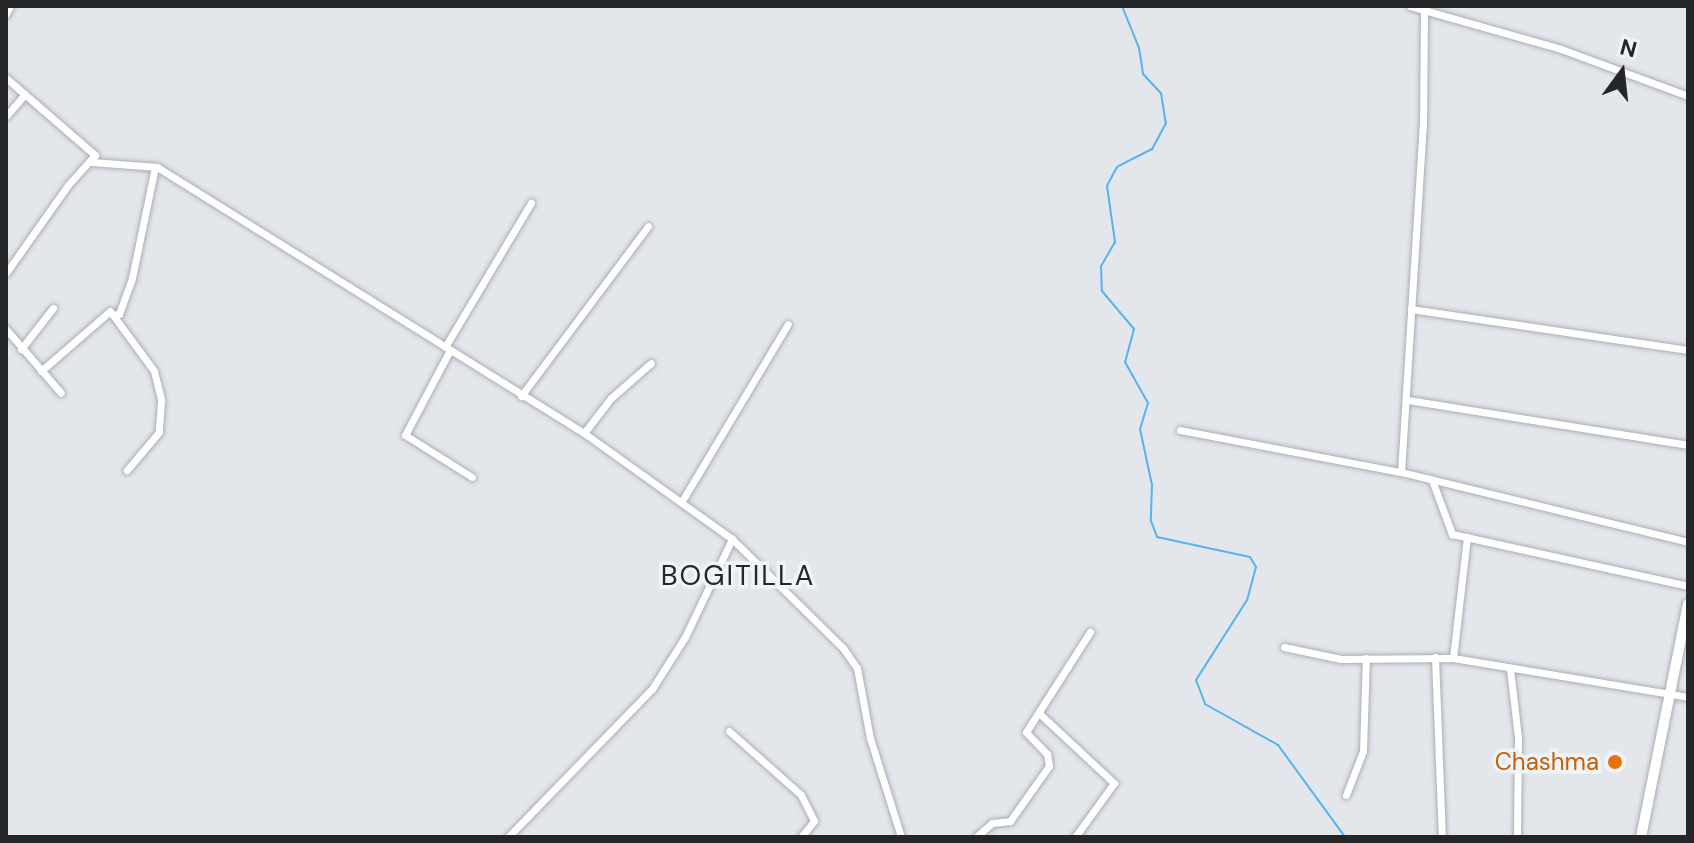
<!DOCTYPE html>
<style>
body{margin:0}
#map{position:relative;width:1694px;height:843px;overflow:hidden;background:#e3e7ec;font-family:"DM Sans",sans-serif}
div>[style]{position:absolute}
.stream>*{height:2px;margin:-1px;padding:0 1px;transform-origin:1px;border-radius:1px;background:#57b2ed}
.roads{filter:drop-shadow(0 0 2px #abaeb3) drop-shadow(0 0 2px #abaeb3)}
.street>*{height:7px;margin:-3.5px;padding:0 3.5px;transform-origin:3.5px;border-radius:3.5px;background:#fff}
.secondary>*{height:10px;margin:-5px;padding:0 5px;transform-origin:5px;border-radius:5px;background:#fff}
.dots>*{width:22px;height:22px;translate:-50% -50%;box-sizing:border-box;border:4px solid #f0f4f9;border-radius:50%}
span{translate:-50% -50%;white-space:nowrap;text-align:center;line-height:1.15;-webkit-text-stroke:7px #f0f4f9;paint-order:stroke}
.food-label{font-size:24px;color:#c56008}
.right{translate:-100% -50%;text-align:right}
.quarter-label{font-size:28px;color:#252628;letter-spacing:2px}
.frame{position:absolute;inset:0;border:8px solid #252628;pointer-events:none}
.north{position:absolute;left:1582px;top:32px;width:80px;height:80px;-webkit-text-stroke:6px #f0f4f9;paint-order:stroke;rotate:15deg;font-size:22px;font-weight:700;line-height:32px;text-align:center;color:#252628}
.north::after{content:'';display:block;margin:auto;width:28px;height:36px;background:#252628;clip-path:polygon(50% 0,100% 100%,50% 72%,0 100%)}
</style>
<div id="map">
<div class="stream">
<i style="left:1122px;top:6px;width:45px;rotate:68deg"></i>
<i style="left:1139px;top:48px;width:26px;rotate:81deg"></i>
<i style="left:1143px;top:74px;width:26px;rotate:47deg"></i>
<i style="left:1161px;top:93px;width:30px;rotate:81deg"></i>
<i style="left:1166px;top:123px;width:30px;rotate:118deg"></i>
<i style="left:1152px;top:149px;width:39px;rotate:153deg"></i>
<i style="left:1117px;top:167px;width:21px;rotate:118deg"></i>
<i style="left:1107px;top:186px;width:57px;rotate:81.9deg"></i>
<i style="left:1115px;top:242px;width:28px;rotate:120deg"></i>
<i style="left:1101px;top:266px;width:25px;rotate:88deg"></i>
<i style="left:1102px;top:291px;width:50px;rotate:49.9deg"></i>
<i style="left:1134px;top:329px;width:34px;rotate:105deg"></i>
<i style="left:1125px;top:362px;width:47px;rotate:60.7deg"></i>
<i style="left:1148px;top:403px;width:27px;rotate:107deg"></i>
<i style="left:1140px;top:429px;width:57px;rotate:77.9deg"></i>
<i style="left:1152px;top:485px;width:36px;rotate:92deg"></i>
<i style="left:1151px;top:521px;width:17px;rotate:69deg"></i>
<i style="left:1157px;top:537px;width:95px;rotate:12.1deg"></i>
<i style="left:1250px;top:557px;width:12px;rotate:59deg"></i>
<i style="left:1256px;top:567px;width:34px;rotate:105deg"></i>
<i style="left:1247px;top:600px;width:95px;rotate:122.5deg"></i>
<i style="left:1196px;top:680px;width:26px;rotate:69deg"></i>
<i style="left:1205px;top:704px;width:84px;rotate:29.3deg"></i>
<i style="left:1278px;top:745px;width:114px;rotate:53.9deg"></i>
</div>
<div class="roads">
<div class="street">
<i style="left:1410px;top:6px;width:157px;rotate:15.9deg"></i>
<i style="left:1561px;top:49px;width:135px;rotate:20.3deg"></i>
<i style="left:6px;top:14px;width:9px;rotate:-63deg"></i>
<i style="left:6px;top:78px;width:118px;rotate:40.9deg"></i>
<i style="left:95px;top:155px;width:40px;rotate:132deg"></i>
<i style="left:68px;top:185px;width:108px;rotate:125.2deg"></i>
<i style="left:6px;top:116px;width:29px;rotate:-49deg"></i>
<i style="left:92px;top:162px;width:65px;rotate:4.4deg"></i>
<i style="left:157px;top:167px;width:503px;rotate:31.92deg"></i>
<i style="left:584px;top:433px;width:182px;rotate:35.6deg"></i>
<i style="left:732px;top:539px;width:156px;rotate:44.5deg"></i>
<i style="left:843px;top:648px;width:24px;rotate:55deg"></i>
<i style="left:857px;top:668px;width:71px;rotate:79.5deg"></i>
<i style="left:870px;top:738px;width:104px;rotate:72.6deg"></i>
<i style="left:1411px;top:309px;width:280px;rotate:8.4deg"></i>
<i style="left:113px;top:315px;width:6px;rotate:-9deg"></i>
<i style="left:119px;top:314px;width:38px;rotate:-70deg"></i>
<i style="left:132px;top:278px;width:113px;rotate:-78.3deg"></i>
<i style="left:6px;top:329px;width:84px;rotate:49.3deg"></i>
<i style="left:445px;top:347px;width:168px;rotate:-59.2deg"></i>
<i style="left:21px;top:349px;width:52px;rotate:-52deg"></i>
<i style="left:450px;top:350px;width:96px;rotate:117.9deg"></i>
<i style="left:405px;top:435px;width:79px;rotate:32.1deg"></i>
<i style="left:41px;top:371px;width:91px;rotate:-41deg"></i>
<i style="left:110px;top:311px;width:74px;rotate:53.7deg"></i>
<i style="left:154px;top:371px;width:30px;rotate:76deg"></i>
<i style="left:161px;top:400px;width:32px;rotate:94deg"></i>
<i style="left:159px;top:432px;width:50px;rotate:130.1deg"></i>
<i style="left:521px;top:396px;width:212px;rotate:-53.2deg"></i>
<i style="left:1408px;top:400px;width:284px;rotate:9.1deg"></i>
<i style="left:1180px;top:430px;width:225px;rotate:10.8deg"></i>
<i style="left:1401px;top:472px;width:295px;rotate:13.7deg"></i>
<i style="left:584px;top:433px;width:44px;rotate:-52.4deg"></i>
<i style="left:611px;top:398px;width:53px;rotate:-41.2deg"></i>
<i style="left:1401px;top:472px;width:346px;rotate:-86.4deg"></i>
<i style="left:1423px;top:127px;width:117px;rotate:-89.5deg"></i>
<i style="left:1432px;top:480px;width:58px;rotate:69.7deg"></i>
<i style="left:1452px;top:534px;width:242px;rotate:12.4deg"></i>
<i style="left:682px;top:501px;width:206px;rotate:-59.1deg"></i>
<i style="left:1284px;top:647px;width:58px;rotate:11.9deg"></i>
<i style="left:1341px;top:659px;width:112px;rotate:-0.5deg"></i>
<i style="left:1453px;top:658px;width:238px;rotate:9.4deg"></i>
<i style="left:1435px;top:657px;width:180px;rotate:87.8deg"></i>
<i style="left:1453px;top:658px;width:122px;rotate:-83.4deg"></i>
<i style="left:1510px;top:669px;width:68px;rotate:83.3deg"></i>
<i style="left:1518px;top:737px;width:100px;rotate:90.6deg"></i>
<i style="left:1041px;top:715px;width:100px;rotate:43deg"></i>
<i style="left:1114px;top:783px;width:67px;rotate:125.8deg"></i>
<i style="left:729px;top:731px;width:96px;rotate:41.6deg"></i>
<i style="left:801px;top:795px;width:29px;rotate:63deg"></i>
<i style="left:814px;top:821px;width:21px;rotate:129deg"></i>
<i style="left:1346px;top:795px;width:47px;rotate:-68.9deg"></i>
<i style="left:1363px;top:751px;width:93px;rotate:-88.2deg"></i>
<i style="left:508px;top:837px;width:206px;rotate:-45.8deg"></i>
<i style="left:652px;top:689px;width:62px;rotate:-57.6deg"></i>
<i style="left:685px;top:637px;width:109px;rotate:-64.4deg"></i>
<i style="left:976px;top:837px;width:21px;rotate:-41deg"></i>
<i style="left:992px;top:823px;width:18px;rotate:-6deg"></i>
<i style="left:1010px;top:821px;width:67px;rotate:-54.7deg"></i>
<i style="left:1049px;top:766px;width:12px;rotate:-99deg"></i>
<i style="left:1047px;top:754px;width:30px;rotate:-134deg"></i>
<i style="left:1026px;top:732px;width:119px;rotate:-57.4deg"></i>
</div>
<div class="secondary">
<i style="left:1641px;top:837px;width:238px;rotate:-78.6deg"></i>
</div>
</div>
<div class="dots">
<i style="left:1615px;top:762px;background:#e8710a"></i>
</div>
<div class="food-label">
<span class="right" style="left:1599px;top:762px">Chashma</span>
</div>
<div class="quarter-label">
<span style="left:738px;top:576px">BOGITILLA</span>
</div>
<div class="frame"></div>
<div class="north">N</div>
</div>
